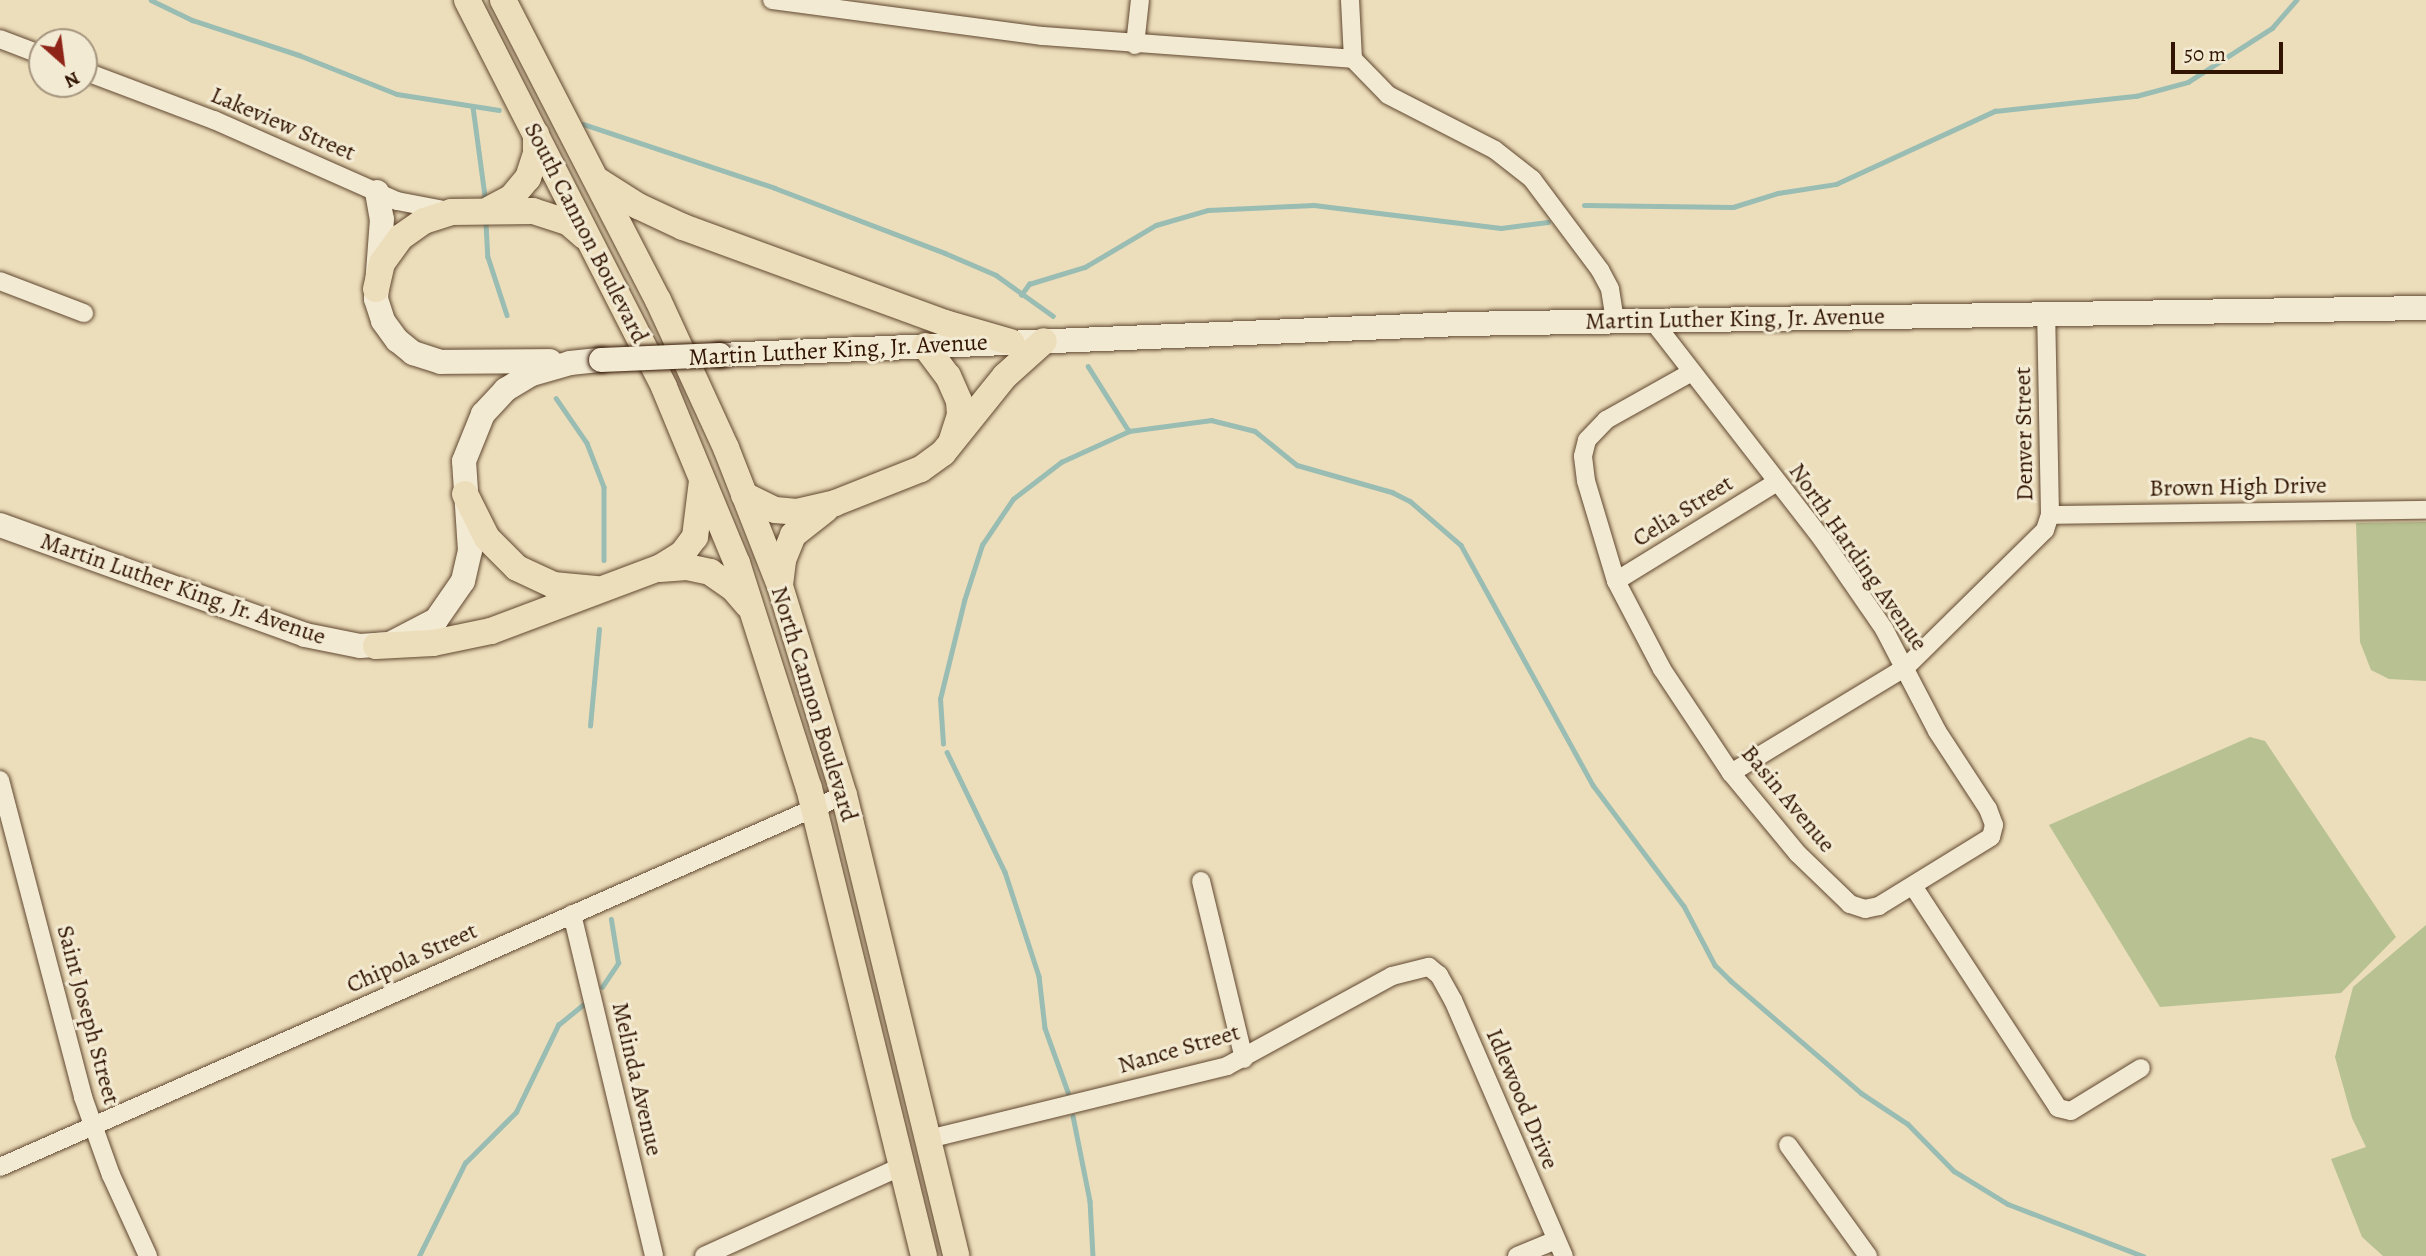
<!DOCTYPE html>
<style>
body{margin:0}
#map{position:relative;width:2426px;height:1256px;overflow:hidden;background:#eddebb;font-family:Alegreya,serif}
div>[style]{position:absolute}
.green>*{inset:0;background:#b7c191}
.stream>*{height:4.5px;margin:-2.25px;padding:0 2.25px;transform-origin:2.25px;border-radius:2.25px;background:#99bcb3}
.roads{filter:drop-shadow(0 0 2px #604730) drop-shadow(0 0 2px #604730)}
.street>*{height:18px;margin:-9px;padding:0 9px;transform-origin:9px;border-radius:9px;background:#f3ead3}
.secondary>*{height:24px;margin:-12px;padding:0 12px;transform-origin:12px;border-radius:12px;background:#f3ead3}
.primary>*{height:26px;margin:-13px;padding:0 13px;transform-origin:13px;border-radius:13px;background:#eddebb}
.bridges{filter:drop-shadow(0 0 2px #311502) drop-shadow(0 0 2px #311502)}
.secondary-bridge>*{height:24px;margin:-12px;padding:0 12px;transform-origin:12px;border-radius:12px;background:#f3ead3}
span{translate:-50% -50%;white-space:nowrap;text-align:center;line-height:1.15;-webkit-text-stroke:6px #f3ead3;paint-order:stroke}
.street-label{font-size:24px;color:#311502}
.north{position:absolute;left:28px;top:28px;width:70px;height:70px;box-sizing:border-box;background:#f3ead3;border:2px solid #a5957f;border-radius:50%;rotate:152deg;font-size:19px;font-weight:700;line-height:28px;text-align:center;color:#311502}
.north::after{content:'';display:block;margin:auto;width:24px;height:32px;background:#8f2418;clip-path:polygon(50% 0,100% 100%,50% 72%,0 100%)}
.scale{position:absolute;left:2171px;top:42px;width:112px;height:32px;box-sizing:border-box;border:4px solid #311502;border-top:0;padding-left:9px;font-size:21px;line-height:24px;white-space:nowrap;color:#311502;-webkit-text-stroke:5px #f3ead3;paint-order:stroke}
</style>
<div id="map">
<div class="green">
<i style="clip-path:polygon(2426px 522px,2426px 681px,2389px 679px,2371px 670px,2360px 642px,2356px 523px)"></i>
<i style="clip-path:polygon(2250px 737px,2265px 741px,2396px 937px,2341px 993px,2160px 1007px,2049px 825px)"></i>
<i style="clip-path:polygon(2426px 925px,2426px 1256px,2383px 1256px,2362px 1237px,2331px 1159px,2366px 1147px,2352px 1118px,2335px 1057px,2353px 987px)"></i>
</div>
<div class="stream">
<i style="left:151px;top:0;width:46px;rotate:26deg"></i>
<i style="left:192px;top:20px;width:113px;rotate:18.1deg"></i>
<i style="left:299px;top:55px;width:105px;rotate:21.7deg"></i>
<i style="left:397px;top:94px;width:103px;rotate:8.9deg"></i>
<i style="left:473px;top:107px;width:90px;rotate:82.3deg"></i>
<i style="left:583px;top:124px;width:202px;rotate:18.4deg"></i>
<i style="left:775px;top:188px;width:182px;rotate:20.9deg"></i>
<i style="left:945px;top:253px;width:56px;rotate:23.3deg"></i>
<i style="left:996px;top:275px;width:70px;rotate:35.7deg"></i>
<i style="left:1584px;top:205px;width:149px;rotate:0.8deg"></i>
<i style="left:1733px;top:207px;width:47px;rotate:-17.3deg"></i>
<i style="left:1778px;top:193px;width:59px;rotate:-8.8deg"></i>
<i style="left:1836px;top:184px;width:175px;rotate:-24.7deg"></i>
<i style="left:1995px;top:111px;width:142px;rotate:-6.1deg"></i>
<i style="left:2136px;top:96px;width:54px;rotate:-15.1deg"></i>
<i style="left:2188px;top:82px;width:100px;rotate:-32.7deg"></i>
<i style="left:2272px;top:28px;width:37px;rotate:-49deg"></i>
<i style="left:486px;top:223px;width:34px;rotate:87deg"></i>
<i style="left:488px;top:257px;width:61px;rotate:71.9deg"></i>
<i style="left:1021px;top:295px;width:14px;rotate:-54deg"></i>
<i style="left:1029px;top:284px;width:59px;rotate:-16.9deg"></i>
<i style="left:1085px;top:267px;width:82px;rotate:-30.6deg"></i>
<i style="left:1156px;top:225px;width:54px;rotate:-16.1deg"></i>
<i style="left:1208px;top:210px;width:106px;rotate:-2.7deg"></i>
<i style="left:1314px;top:205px;width:188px;rotate:7deg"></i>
<i style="left:1501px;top:228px;width:47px;rotate:-7.3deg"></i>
<i style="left:1088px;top:366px;width:77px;rotate:57.8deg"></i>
<i style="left:556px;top:398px;width:55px;rotate:55.4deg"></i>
<i style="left:587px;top:443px;width:47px;rotate:68.9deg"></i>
<i style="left:604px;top:487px;width:73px;rotate:90deg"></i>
<i style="left:590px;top:726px;width:97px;rotate:-84.7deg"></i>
<i style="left:943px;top:744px;width:45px;rotate:-93.8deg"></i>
<i style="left:940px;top:699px;width:101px;rotate:-76.2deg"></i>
<i style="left:964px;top:601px;width:59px;rotate:-72.2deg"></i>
<i style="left:982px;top:545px;width:55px;rotate:-56deg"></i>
<i style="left:1013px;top:499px;width:61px;rotate:-37.6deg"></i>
<i style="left:1061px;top:462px;width:75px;rotate:-24.5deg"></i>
<i style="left:1129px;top:431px;width:83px;rotate:-7.6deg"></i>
<i style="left:1211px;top:420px;width:45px;rotate:14deg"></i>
<i style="left:1255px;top:431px;width:54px;rotate:39deg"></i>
<i style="left:1297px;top:465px;width:99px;rotate:15.9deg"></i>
<i style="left:1392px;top:492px;width:20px;rotate:27deg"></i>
<i style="left:1410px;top:501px;width:67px;rotate:40.8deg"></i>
<i style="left:1461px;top:545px;width:274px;rotate:61.2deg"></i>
<i style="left:1593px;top:785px;width:151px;rotate:53.1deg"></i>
<i style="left:1684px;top:906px;width:67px;rotate:62.3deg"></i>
<i style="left:1715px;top:965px;width:23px;rotate:45deg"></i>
<i style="left:1731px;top:981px;width:172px;rotate:40.7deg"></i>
<i style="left:1861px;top:1093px;width:56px;rotate:33.4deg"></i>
<i style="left:1908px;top:1124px;width:66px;rotate:45.6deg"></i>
<i style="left:1954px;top:1171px;width:63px;rotate:31.4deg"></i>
<i style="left:2008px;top:1204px;width:145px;rotate:21.1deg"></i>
<i style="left:947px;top:752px;width:133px;rotate:64.2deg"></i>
<i style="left:1005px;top:872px;width:109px;rotate:71.9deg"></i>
<i style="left:1039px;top:976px;width:52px;rotate:83.4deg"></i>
<i style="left:1045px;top:1028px;width:68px;rotate:70.2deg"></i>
<i style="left:602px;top:987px;width:29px;rotate:-56deg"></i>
<i style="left:618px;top:963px;width:44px;rotate:-99.2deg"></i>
<i style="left:1073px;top:1116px;width:87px;rotate:78.7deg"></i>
<i style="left:1090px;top:1201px;width:55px;rotate:86.9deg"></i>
<i style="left:419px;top:1256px;width:104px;rotate:-63.7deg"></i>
<i style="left:465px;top:1163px;width:72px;rotate:-45deg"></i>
<i style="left:516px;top:1112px;width:97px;rotate:-64.2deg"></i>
<i style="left:558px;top:1025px;width:32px;rotate:-39deg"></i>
</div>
<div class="roads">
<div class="street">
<i style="left:772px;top:0;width:272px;rotate:7.6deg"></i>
<i style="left:1042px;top:36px;width:312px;rotate:4.2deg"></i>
<i style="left:1353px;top:59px;width:50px;rotate:45.8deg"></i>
<i style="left:1388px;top:95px;width:120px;rotate:27.2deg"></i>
<i style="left:1495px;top:150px;width:47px;rotate:38.1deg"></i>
<i style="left:1532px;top:179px;width:114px;rotate:53.2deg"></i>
<i style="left:1600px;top:270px;width:21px;rotate:62deg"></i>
<i style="left:1610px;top:289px;width:33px;rotate:81deg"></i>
<i style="left:1350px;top:0;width:59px;rotate:87.1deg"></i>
<i style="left:0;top:39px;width:45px;rotate:20.9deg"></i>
<i style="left:1135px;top:45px;width:45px;rotate:-83.7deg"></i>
<i style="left:84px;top:71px;width:139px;rotate:20.7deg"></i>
<i style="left:214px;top:120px;width:200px;rotate:23.9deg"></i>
<i style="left:397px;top:201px;width:48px;rotate:10.8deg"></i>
<i style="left:0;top:281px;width:90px;rotate:20.9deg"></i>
<i style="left:1653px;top:321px;width:276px;rotate:52.2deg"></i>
<i style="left:1822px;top:539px;width:109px;rotate:55.4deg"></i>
<i style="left:1884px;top:629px;width:115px;rotate:62.5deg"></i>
<i style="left:1937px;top:731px;width:93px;rotate:56.8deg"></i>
<i style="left:1988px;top:809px;width:17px;rotate:69deg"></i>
<i style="left:1994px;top:825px;width:12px;rotate:104deg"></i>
<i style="left:1991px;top:837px;width:132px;rotate:148.4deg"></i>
<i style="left:1879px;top:906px;width:14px;rotate:168deg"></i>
<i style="left:1865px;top:909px;width:16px;rotate:-162deg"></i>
<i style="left:1850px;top:904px;width:72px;rotate:-136.1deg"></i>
<i style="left:1798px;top:854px;width:105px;rotate:-129.6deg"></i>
<i style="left:1731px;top:773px;width:125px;rotate:-123.6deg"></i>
<i style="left:1662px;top:669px;width:99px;rotate:-117.6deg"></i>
<i style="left:1616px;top:581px;width:104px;rotate:-106.7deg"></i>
<i style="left:1586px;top:481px;width:25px;rotate:-97deg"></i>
<i style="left:1583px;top:456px;width:16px;rotate:-76deg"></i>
<i style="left:1587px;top:440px;width:28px;rotate:-46deg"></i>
<i style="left:1606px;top:420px;width:96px;rotate:-29.2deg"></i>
<i style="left:2050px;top:515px;width:376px;rotate:-0.8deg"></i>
<i style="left:1616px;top:581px;width:189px;rotate:-31.6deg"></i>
<i style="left:1731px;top:773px;width:205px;rotate:-31.2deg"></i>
<i style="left:1906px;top:667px;width:195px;rotate:-44.6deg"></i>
<i style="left:2045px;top:530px;width:16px;rotate:-72deg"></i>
<i style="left:2050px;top:515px;width:201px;rotate:-91.1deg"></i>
<i style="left:0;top:780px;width:328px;rotate:75.3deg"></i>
<i style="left:83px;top:1097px;width:83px;rotate:70.3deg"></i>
<i style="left:111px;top:1175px;width:89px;rotate:65.4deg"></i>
<i style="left:1201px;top:881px;width:183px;rotate:76.4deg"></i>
<i style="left:1913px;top:886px;width:265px;rotate:56.8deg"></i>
<i style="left:2058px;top:1108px;width:13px;rotate:13deg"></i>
<i style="left:2071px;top:1111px;width:82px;rotate:-31.6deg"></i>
<i style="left:572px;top:914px;width:352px;rotate:76.5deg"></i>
<i style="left:928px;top:1139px;width:308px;rotate:-13.7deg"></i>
<i style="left:1227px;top:1066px;width:188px;rotate:-28.6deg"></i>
<i style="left:1392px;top:976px;width:38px;rotate:-14deg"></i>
<i style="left:1429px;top:967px;width:13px;rotate:39deg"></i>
<i style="left:1439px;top:975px;width:29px;rotate:61deg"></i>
<i style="left:1453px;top:1000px;width:279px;rotate:66.6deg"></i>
<i style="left:1788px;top:1145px;width:137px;rotate:54.2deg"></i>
<i style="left:0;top:1167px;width:922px;rotate:-23.79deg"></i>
<i style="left:704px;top:1256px;width:217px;rotate:-24.4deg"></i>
<i style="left:1517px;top:1256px;width:42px;rotate:-22.3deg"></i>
</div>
<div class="secondary">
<i style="left:377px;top:192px;width:27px;rotate:80deg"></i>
<i style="left:382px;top:219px;width:80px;rotate:94.3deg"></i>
<i style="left:376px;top:299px;width:23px;rotate:72deg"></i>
<i style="left:383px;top:321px;width:24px;rotate:54deg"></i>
<i style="left:397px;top:340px;width:21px;rotate:39deg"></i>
<i style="left:413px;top:353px;width:29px;rotate:18deg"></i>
<i style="left:441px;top:362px;width:109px;rotate:-0.5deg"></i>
<i style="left:720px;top:355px;width:741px;rotate:-2.4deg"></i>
<i style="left:1460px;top:324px;width:966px;rotate:-0.95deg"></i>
<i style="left:0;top:525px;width:324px;rotate:19.8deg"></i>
<i style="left:305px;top:635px;width:56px;rotate:11.3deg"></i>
<i style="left:360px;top:646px;width:30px;rotate:-4deg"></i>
<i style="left:390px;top:644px;width:52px;rotate:-27.6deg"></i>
<i style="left:436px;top:620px;width:47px;rotate:-55.3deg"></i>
<i style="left:463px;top:581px;width:31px;rotate:-77deg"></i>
<i style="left:470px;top:551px;width:90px;rotate:-93.8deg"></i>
<i style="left:464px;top:461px;width:51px;rotate:-68deg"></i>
<i style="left:483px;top:414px;width:33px;rotate:-47deg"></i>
<i style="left:505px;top:390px;width:31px;rotate:-31deg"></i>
<i style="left:532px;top:374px;width:40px;rotate:-16deg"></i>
<i style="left:570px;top:363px;width:31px;rotate:-6deg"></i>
</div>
<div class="primary">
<i style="left:467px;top:0;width:434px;rotate:63deg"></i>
<i style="left:664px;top:387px;width:191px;rotate:67.5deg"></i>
<i style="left:737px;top:563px;width:236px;rotate:72.3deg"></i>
<i style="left:809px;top:788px;width:482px;rotate:76.2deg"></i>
<i style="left:503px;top:0;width:338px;rotate:62.7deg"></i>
<i style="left:658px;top:300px;width:163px;rotate:65.3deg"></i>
<i style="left:726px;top:448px;width:148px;rotate:68.6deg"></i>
<i style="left:780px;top:586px;width:219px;rotate:73deg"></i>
<i style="left:844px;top:795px;width:474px;rotate:76.3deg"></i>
<i style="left:597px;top:180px;width:49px;rotate:32.4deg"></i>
<i style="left:638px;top:206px;width:50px;rotate:25deg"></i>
<i style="left:683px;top:227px;width:279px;rotate:20.1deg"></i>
<i style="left:945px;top:323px;width:69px;rotate:16.1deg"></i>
<i style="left:490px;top:209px;width:24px;rotate:-28deg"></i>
<i style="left:511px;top:198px;width:26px;rotate:-50deg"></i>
<i style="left:528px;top:178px;width:25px;rotate:-72deg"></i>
<i style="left:536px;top:154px;width:20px;rotate:-90deg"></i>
<i style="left:376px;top:289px;width:27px;rotate:-77deg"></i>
<i style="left:382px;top:263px;width:32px;rotate:-54deg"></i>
<i style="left:401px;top:237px;width:28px;rotate:-35deg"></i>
<i style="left:424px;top:221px;width:28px;rotate:-18deg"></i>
<i style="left:451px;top:212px;width:82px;rotate:-0.7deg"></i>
<i style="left:533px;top:211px;width:38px;rotate:18deg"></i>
<i style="left:569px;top:223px;width:21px;rotate:41deg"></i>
<i style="left:925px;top:346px;width:38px;rotate:53deg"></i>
<i style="left:948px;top:376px;width:27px;rotate:66deg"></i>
<i style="left:959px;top:401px;width:14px;rotate:86deg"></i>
<i style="left:960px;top:415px;width:26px;rotate:108deg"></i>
<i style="left:465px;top:494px;width:49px;rotate:63.4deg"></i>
<i style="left:487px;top:538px;width:42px;rotate:45deg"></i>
<i style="left:517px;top:568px;width:40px;rotate:25deg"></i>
<i style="left:553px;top:585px;width:43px;rotate:5.3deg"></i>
<i style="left:744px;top:495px;width:34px;rotate:26deg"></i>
<i style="left:775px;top:510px;width:22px;rotate:5deg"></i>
<i style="left:797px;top:512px;width:39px;rotate:-13deg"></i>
<i style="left:835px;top:503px;width:92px;rotate:-21.6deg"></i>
<i style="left:921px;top:469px;width:27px;rotate:-36deg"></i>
<i style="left:943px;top:453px;width:99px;rotate:-51.2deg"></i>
<i style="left:1005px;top:376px;width:52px;rotate:-41.9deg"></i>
<i style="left:660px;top:569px;width:27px;rotate:-4deg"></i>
<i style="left:687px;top:567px;width:24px;rotate:12deg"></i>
<i style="left:710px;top:572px;width:28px;rotate:35deg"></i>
<i style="left:733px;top:588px;width:23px;rotate:49deg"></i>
<i style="left:780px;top:585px;width:25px;rotate:-83deg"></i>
<i style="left:783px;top:560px;width:27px;rotate:-68deg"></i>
<i style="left:793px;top:535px;width:42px;rotate:-38.2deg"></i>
<i style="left:376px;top:646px;width:57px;rotate:-3deg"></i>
<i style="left:433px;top:643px;width:59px;rotate:-11.7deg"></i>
<i style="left:491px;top:631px;width:182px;rotate:-20.6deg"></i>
<i style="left:661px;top:567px;width:25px;rotate:-32deg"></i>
<i style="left:682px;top:554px;width:21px;rotate:-53deg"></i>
<i style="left:695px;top:537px;width:56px;rotate:-82.9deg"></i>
</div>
</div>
<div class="bridges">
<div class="secondary-bridge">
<i style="left:601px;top:360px;width:119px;rotate:-2.4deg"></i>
</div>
</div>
<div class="street-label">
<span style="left:283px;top:124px;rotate:23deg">Lakeview Street</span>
<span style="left:586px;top:233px;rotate:63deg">South Cannon Boulevard</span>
<span style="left:1735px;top:319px;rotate:-1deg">Martin Luther King, Jr. Avenue</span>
<span style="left:838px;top:350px;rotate:-3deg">Martin Luther King, Jr. Avenue</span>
<span style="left:2024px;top:434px;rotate:-91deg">Denver Street</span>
<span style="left:2238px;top:487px;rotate:-1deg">Brown High Drive</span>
<span style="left:1683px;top:511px;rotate:-32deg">Celia Street</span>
<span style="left:1858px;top:557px;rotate:55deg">North Harding Avenue</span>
<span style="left:183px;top:589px;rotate:19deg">Martin Luther King, Jr. Avenue</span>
<span style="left:814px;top:704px;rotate:73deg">North Cannon Boulevard</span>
<span style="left:1788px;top:799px;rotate:50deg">Basin Avenue</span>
<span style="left:412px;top:958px;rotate:-24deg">Chipola Street</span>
<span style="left:88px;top:1015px;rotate:75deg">Saint Joseph Street</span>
<span style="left:1179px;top:1049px;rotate:-16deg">Nance Street</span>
<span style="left:637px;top:1079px;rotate:77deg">Melinda Avenue</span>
<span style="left:1522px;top:1099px;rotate:67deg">Idlewood Drive</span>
</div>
<div class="north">N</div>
<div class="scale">50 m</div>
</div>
